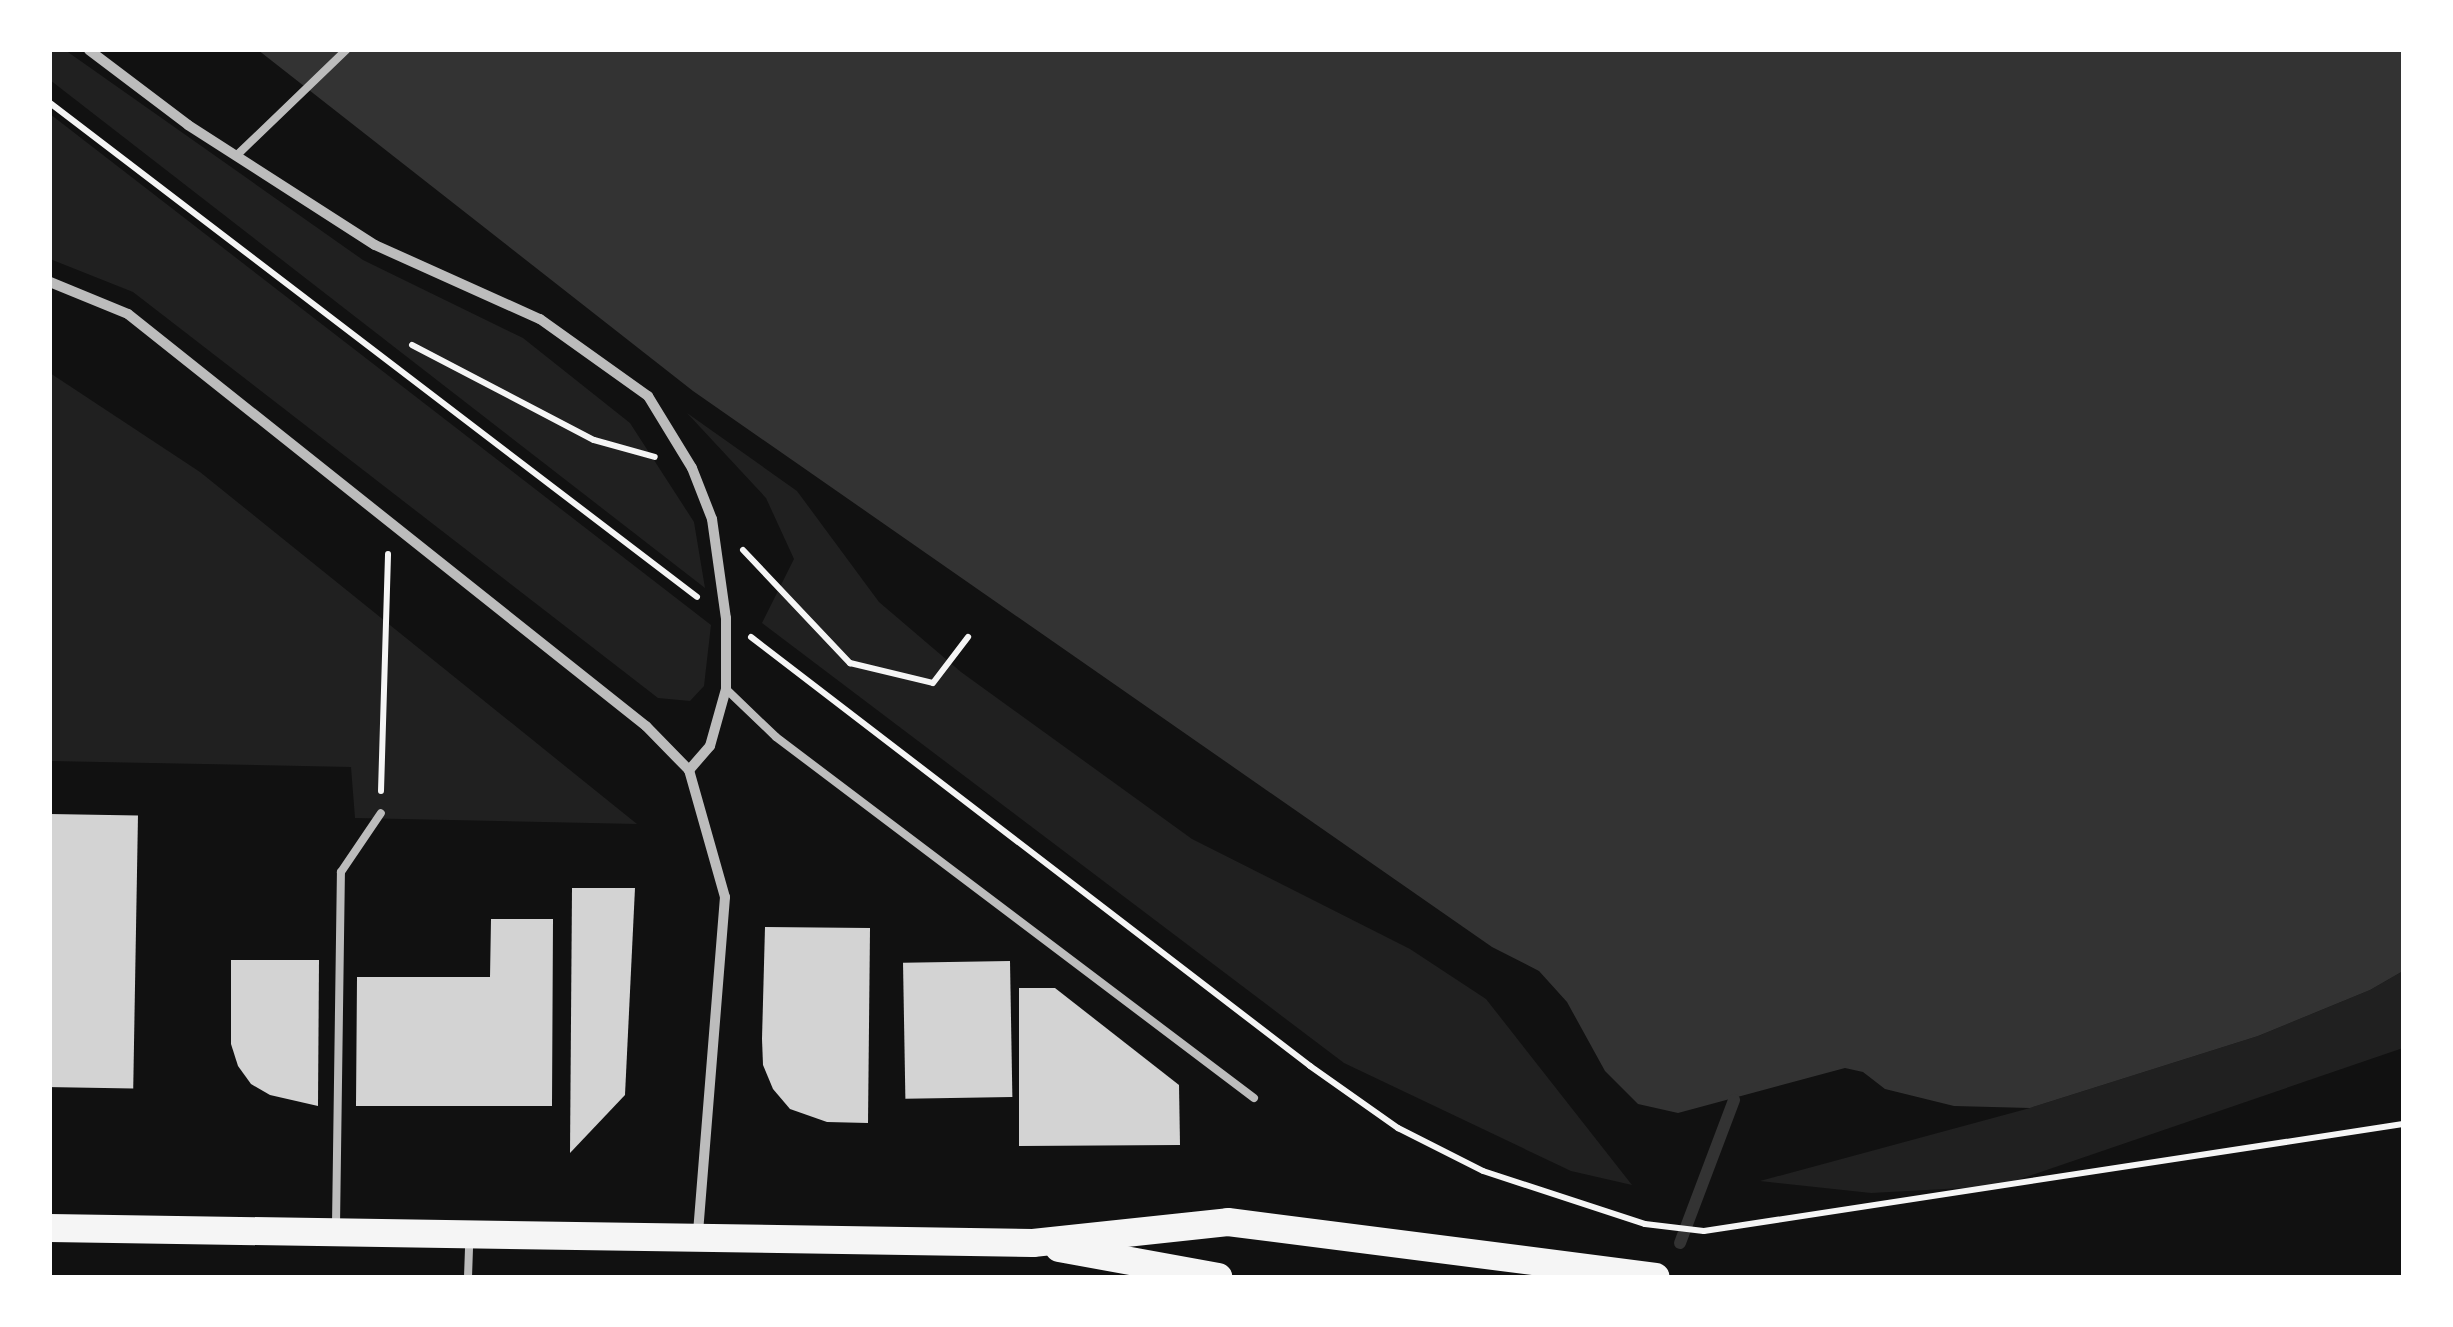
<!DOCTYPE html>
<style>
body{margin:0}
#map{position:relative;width:2453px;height:1327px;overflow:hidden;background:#111;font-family:"Times New Roman",serif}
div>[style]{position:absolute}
.green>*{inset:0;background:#202020}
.water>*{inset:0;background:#333}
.stream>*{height:12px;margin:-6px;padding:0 6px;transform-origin:6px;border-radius:6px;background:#333}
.building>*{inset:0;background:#d3d3d3;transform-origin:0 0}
.path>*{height:6px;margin:-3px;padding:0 3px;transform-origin:3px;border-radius:3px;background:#f5f5f5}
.service>*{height:8px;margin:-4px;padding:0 4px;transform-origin:4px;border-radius:4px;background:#bcbcbc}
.minor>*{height:10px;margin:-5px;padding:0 5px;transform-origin:5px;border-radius:5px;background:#bcbcbc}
.trunk>*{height:28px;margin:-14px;padding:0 14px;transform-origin:14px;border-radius:14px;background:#f5f5f5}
span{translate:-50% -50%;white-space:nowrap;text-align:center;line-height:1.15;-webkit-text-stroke:8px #fff;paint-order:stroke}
.frame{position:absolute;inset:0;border:52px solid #fff;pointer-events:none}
</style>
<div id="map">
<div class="green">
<i style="clip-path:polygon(50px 50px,65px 50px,363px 260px,523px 338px,630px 423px,694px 522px,705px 588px,50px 80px)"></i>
<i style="clip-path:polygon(50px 114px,711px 625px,704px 686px,690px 701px,658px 698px,133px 292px,50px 259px)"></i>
<i style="clip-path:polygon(50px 373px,200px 472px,637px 824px,355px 818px,351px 767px,50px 761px)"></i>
<i style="clip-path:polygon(687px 413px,797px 491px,879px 602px,961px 672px,1192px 839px,1410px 949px,1486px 999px,1632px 1185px,1571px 1171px,1344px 1063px,762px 623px,794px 559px,766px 498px)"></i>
<i style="clip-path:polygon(2403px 971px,2403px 1048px,2000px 1186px,1871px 1193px,1760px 1181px,2030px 1108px,2258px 1036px,2370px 990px)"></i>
</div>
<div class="water">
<i style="clip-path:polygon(258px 50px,2403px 50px,2403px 971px,2370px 990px,2258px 1036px,2030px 1108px,1954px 1106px,1885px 1089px,1863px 1072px,1845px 1068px,1678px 1113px,1638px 1104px,1605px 1071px,1567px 1002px,1539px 971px,1492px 947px,693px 391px)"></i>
</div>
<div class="stream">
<i style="left:1680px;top:1243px;width:153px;rotate:-69.3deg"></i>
</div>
<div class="building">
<i style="left:50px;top:814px;width:88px;height:273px;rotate:1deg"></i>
<i style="clip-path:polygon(572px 888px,635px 888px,625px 1095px,570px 1153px)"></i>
<i style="clip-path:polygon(491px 919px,553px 919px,552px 1106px,356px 1106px,357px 977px,490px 977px)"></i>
<i style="clip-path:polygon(765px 927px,870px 928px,868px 1123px,827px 1122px,790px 1109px,773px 1089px,763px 1065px,762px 1039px)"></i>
<i style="clip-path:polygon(231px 960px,319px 960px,318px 1106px,270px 1095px,251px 1084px,238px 1066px,231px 1044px)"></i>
<i style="left:1010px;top:961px;width:136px;height:107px;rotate:89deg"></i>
<i style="clip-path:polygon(1019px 988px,1055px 988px,1179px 1085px,1180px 1145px,1019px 1146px)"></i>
</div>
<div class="path">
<i style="left:50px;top:103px;width:814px;rotate:37.36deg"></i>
<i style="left:412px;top:345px;width:205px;rotate:27.6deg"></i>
<i style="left:594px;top:440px;width:63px;rotate:15.6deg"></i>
<i style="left:743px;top:550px;width:156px;rotate:46.6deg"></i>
<i style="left:850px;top:663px;width:85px;rotate:13.5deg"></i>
<i style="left:933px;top:683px;width:58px;rotate:-52.7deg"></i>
<i style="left:751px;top:637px;width:705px;rotate:37.5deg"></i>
<i style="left:1310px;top:1066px;width:108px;rotate:35.2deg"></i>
<i style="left:1398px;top:1128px;width:95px;rotate:26.8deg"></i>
<i style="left:1483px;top:1171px;width:170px;rotate:18.1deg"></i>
<i style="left:1645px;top:1224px;width:59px;rotate:6.8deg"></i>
<i style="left:1704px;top:1231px;width:707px;rotate:-8.7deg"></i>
<i style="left:381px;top:791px;width:237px;rotate:-88.3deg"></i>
</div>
<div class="service">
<i style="left:236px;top:156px;width:153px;rotate:-43.9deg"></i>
<i style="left:726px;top:689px;width:69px;rotate:43.8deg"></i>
<i style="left:776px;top:737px;width:599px;rotate:37.06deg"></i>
<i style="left:336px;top:1225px;width:353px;rotate:-89.2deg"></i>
<i style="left:341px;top:872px;width:71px;rotate:-55.9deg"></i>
<i style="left:468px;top:1277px;width:37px;rotate:-88deg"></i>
</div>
<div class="minor">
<i style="left:89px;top:50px;width:124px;rotate:37.1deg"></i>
<i style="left:188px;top:125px;width:222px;rotate:32.7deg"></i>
<i style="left:375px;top:245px;width:181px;rotate:24.2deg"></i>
<i style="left:540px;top:319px;width:133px;rotate:35.5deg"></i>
<i style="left:648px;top:396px;width:84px;rotate:58.6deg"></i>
<i style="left:692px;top:468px;width:55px;rotate:68.6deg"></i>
<i style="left:712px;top:519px;width:100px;rotate:82deg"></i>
<i style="left:726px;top:618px;width:71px;rotate:90deg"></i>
<i style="left:726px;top:689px;width:59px;rotate:105.7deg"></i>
<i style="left:710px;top:746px;width:32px;rotate:131deg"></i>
<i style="left:689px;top:770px;width:132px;rotate:74.2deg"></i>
<i style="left:725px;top:897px;width:340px;rotate:94.6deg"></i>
<i style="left:50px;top:282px;width:84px;rotate:22.3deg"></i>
<i style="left:128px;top:314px;width:662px;rotate:38.5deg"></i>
<i style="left:646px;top:726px;width:62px;rotate:45.7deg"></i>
</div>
<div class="trunk">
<i style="left:50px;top:1228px;width:983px;rotate:0.87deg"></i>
<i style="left:1033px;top:1243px;width:196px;rotate:-6.1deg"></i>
<i style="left:1228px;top:1222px;width:431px;rotate:7.3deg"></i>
<i style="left:1059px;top:1248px;width:162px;rotate:10.3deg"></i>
</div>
<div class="frame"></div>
</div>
